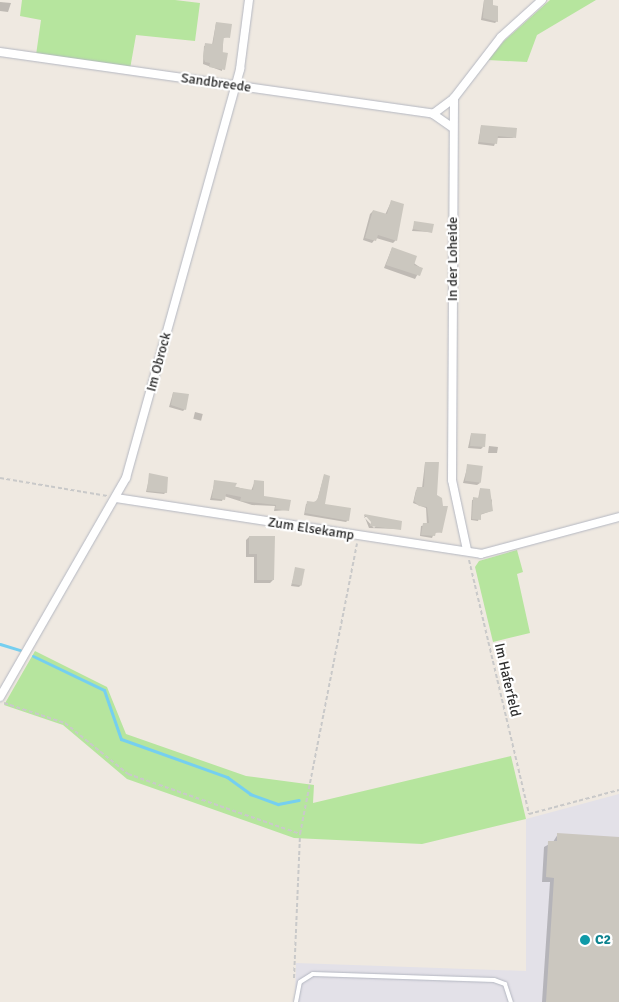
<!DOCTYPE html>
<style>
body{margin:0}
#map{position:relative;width:619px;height:1002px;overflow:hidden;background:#efe9e1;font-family:Signika,sans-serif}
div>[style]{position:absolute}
.industrial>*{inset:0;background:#e3e1e8}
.green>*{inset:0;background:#b6e59e}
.shadow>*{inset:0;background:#0003;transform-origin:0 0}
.stream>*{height:3px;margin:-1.5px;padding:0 1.5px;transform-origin:1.5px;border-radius:1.5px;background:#75cff0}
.building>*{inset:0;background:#cbc7bf;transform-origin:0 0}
.path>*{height:2px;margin-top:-1px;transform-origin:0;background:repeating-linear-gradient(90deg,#c9c9c9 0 4px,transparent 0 6.5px)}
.roads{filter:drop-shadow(0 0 1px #b4b7c1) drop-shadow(0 0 1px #b4b7c1)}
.service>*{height:4px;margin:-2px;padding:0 2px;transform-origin:2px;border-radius:2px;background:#fff}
.minor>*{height:8px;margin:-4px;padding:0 4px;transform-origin:4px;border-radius:4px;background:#fff}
.dots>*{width:14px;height:14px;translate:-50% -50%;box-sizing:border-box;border:2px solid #fff;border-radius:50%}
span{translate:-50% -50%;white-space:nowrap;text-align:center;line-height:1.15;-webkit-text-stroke:4.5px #fff;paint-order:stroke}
.street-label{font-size:14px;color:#2e2e2e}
.culture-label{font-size:14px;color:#0d838f;font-weight:700}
.left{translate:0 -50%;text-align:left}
</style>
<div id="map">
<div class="industrial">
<i style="clip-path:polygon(619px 794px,619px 1002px,295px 1002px,296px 963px,526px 971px,526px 819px)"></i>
</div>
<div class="green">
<i style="clip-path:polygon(22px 0,175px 0,200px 3px,195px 41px,136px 35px,130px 69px,36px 55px,41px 20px,20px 16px)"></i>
<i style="clip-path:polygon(550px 0,596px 0,537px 35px,527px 62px,488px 60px,504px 41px)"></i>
<i style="clip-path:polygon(517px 550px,523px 572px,517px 574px,530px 633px,493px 642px,475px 567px,479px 561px)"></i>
<i style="clip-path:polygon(35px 651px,107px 687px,126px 734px,246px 776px,314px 785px,313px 803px,511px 756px,526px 819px,422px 844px,294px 838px,127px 779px,63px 725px,4px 705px)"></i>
</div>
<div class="shadow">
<i style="clip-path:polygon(484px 0,497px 21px,495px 23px,481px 20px)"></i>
<i style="clip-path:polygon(0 2px,11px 3px,8px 12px,0 11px)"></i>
<i style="clip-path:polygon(216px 23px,229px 37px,223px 38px,222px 71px,203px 64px,204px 46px,212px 45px)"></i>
<i style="clip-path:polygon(481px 126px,515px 138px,497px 138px,494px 146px,478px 144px)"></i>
<i style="clip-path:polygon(391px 202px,396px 240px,393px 243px,376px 238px,372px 243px,363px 240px,370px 214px,373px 211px,385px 215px)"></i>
<i style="clip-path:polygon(415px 222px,431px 232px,412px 231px)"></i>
<i style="clip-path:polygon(392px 248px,421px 268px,415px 279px,384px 268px)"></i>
<i style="clip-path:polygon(173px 393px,185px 409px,183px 411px,169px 407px)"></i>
<i style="left:195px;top:412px;width:8px;height:7px;rotate:14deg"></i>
<i style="clip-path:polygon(471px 434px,483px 447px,481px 449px,468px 448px)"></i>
<i style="clip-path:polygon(489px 446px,498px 447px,497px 453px,488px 453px)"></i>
<i style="clip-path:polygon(425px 463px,436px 496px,441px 532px,434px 533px,432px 538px,420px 536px,421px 526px,427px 525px,426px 508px,413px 503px,416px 490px,422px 488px)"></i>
<i style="clip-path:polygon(468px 465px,480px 483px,477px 485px,463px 483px)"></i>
<i style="clip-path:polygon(150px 475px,166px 492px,164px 494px,146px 492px)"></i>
<i style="clip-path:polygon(324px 476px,323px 505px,348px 520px,346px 522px,304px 515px,306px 504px,317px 501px)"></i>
<i style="clip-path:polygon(215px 481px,251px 491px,255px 481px,263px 497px,288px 510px,274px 511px,275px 506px,252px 505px,224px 496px,222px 501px,210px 500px)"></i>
<i style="clip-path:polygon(480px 489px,492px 500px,491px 511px,480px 515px,478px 521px,471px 520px,472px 500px,478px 499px)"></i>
<i style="clip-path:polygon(evenodd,364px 515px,401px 522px,400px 529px,369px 528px,364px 515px,364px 517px,368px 517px,376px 526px,374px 528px,364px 517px)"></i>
<i style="clip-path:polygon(249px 537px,273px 580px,270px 583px,254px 583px,254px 557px,246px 557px,246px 540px)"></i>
<i style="clip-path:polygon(296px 569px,301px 585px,299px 587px,291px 586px)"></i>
<i style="clip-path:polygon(558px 834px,619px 838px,619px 1002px,542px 1002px,550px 882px,542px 882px,544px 847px,553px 842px)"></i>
</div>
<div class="stream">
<i style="left:0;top:644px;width:21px;rotate:17deg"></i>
<i style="left:33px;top:656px;width:79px;rotate:25.6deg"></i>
<i style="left:104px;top:690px;width:52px;rotate:70.9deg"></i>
<i style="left:121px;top:739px;width:113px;rotate:19.7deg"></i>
<i style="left:227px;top:777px;width:29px;rotate:36deg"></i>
<i style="left:250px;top:794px;width:30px;rotate:20deg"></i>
<i style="left:278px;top:804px;width:21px;rotate:-11deg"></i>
</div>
<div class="building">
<i style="clip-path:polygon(484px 0,493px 0,493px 5px,498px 6px,498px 22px,483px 18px)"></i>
<i style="clip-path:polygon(216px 22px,232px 24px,230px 38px,224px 37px,222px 52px,228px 53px,225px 70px,209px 67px,210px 63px,205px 62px,203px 57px,205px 43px,213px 44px)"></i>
<i style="clip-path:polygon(481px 125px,517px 128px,516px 138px,498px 136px,497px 144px,479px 142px)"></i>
<i style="clip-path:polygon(391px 200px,404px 204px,397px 241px,378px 235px,376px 241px,365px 238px,373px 210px,387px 214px)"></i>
<i style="clip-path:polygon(414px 221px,434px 224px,432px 233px,413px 229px)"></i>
<i style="clip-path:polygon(392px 247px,417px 256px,414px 265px,423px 268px,420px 276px,386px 265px)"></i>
<i style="clip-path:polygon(173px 392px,189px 394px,186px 410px,171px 405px)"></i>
<i style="left:471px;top:433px;width:15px;height:13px;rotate:4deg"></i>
<i style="clip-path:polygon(425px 462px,439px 462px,437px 495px,442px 498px,443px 506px,448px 506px,442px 533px,436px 532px,435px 536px,421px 535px,423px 523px,429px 523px,427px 507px,419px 506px,414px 501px,417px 487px,424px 487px)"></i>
<i style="left:467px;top:464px;width:16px;height:17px;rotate:7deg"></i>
<i style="clip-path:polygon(149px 473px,168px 477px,167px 493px,147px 491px)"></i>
<i style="clip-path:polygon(324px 474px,330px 476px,325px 504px,351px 508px,349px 521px,305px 513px,307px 501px,315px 502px,318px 498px)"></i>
<i style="clip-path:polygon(214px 480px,237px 483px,235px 487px,253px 490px,254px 480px,264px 481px,264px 496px,291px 500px,289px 511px,275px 509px,276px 505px,240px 501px,241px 497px,226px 494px,225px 500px,212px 498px)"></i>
<i style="clip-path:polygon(480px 488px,490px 489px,493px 511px,481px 514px,481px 520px,472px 519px,473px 497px,479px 498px)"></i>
<i style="clip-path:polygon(364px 514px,402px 521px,401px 530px,370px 526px,371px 522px)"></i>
<i style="clip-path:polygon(249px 536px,275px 536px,274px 580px,257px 580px,257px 554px,249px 554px)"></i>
<i style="left:295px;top:567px;width:10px;height:17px;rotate:11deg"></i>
<i style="clip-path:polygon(557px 833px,619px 837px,619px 1002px,546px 1002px,554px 878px,546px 877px,548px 841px,557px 841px)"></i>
</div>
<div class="path">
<i style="left:0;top:478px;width:109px;rotate:9.5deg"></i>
<i style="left:469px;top:560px;width:261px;rotate:76.7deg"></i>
<i style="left:529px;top:814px;width:93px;rotate:-14.9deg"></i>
<i style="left:4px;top:703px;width:64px;rotate:18.2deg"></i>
<i style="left:65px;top:723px;width:81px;rotate:39deg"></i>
<i style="left:128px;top:774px;width:182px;rotate:19.2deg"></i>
<i style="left:294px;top:978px;width:144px;rotate:-87.6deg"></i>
<i style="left:300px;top:834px;width:296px;rotate:-78.9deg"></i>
</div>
<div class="roads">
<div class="service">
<i style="left:296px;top:1002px;width:20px;rotate:-79deg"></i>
<i style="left:300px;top:982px;width:15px;rotate:-32deg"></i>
<i style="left:313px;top:974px;width:181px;rotate:1.9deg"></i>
<i style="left:494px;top:980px;width:12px;rotate:20deg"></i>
<i style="left:505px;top:984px;width:19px;rotate:72deg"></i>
</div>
<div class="minor">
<i style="left:0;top:52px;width:437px;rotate:8.1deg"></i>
<i style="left:433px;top:114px;width:24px;rotate:35deg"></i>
<i style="left:454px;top:98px;width:382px;rotate:90.3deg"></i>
<i style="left:452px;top:480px;width:72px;rotate:77.9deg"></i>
<i style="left:433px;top:114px;width:26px;rotate:-37deg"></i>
<i style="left:454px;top:98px;width:77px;rotate:-52.4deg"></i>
<i style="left:501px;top:37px;width:55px;rotate:-42.1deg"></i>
<i style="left:116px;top:498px;width:369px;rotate:8.7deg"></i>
<i style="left:481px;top:554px;width:143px;rotate:-15deg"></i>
<i style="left:0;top:697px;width:253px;rotate:-60.1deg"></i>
<i style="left:126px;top:478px;width:425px;rotate:-74.4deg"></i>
<i style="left:240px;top:69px;width:70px;rotate:-82.6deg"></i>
</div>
</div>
<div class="dots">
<i style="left:585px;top:940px;background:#0f9aa8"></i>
</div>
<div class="street-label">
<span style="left:216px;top:83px;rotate:8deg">Sandbreede</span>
<span style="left:453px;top:259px;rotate:-90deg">In der Loheide</span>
<span style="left:159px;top:362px;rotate:-75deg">Im Obrock</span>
<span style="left:311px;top:529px;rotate:9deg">Zum Elsekamp</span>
<span style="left:507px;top:680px;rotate:77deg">Im Haferfeld</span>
</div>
<div class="culture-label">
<span class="left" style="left:595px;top:940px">C2</span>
</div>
</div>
